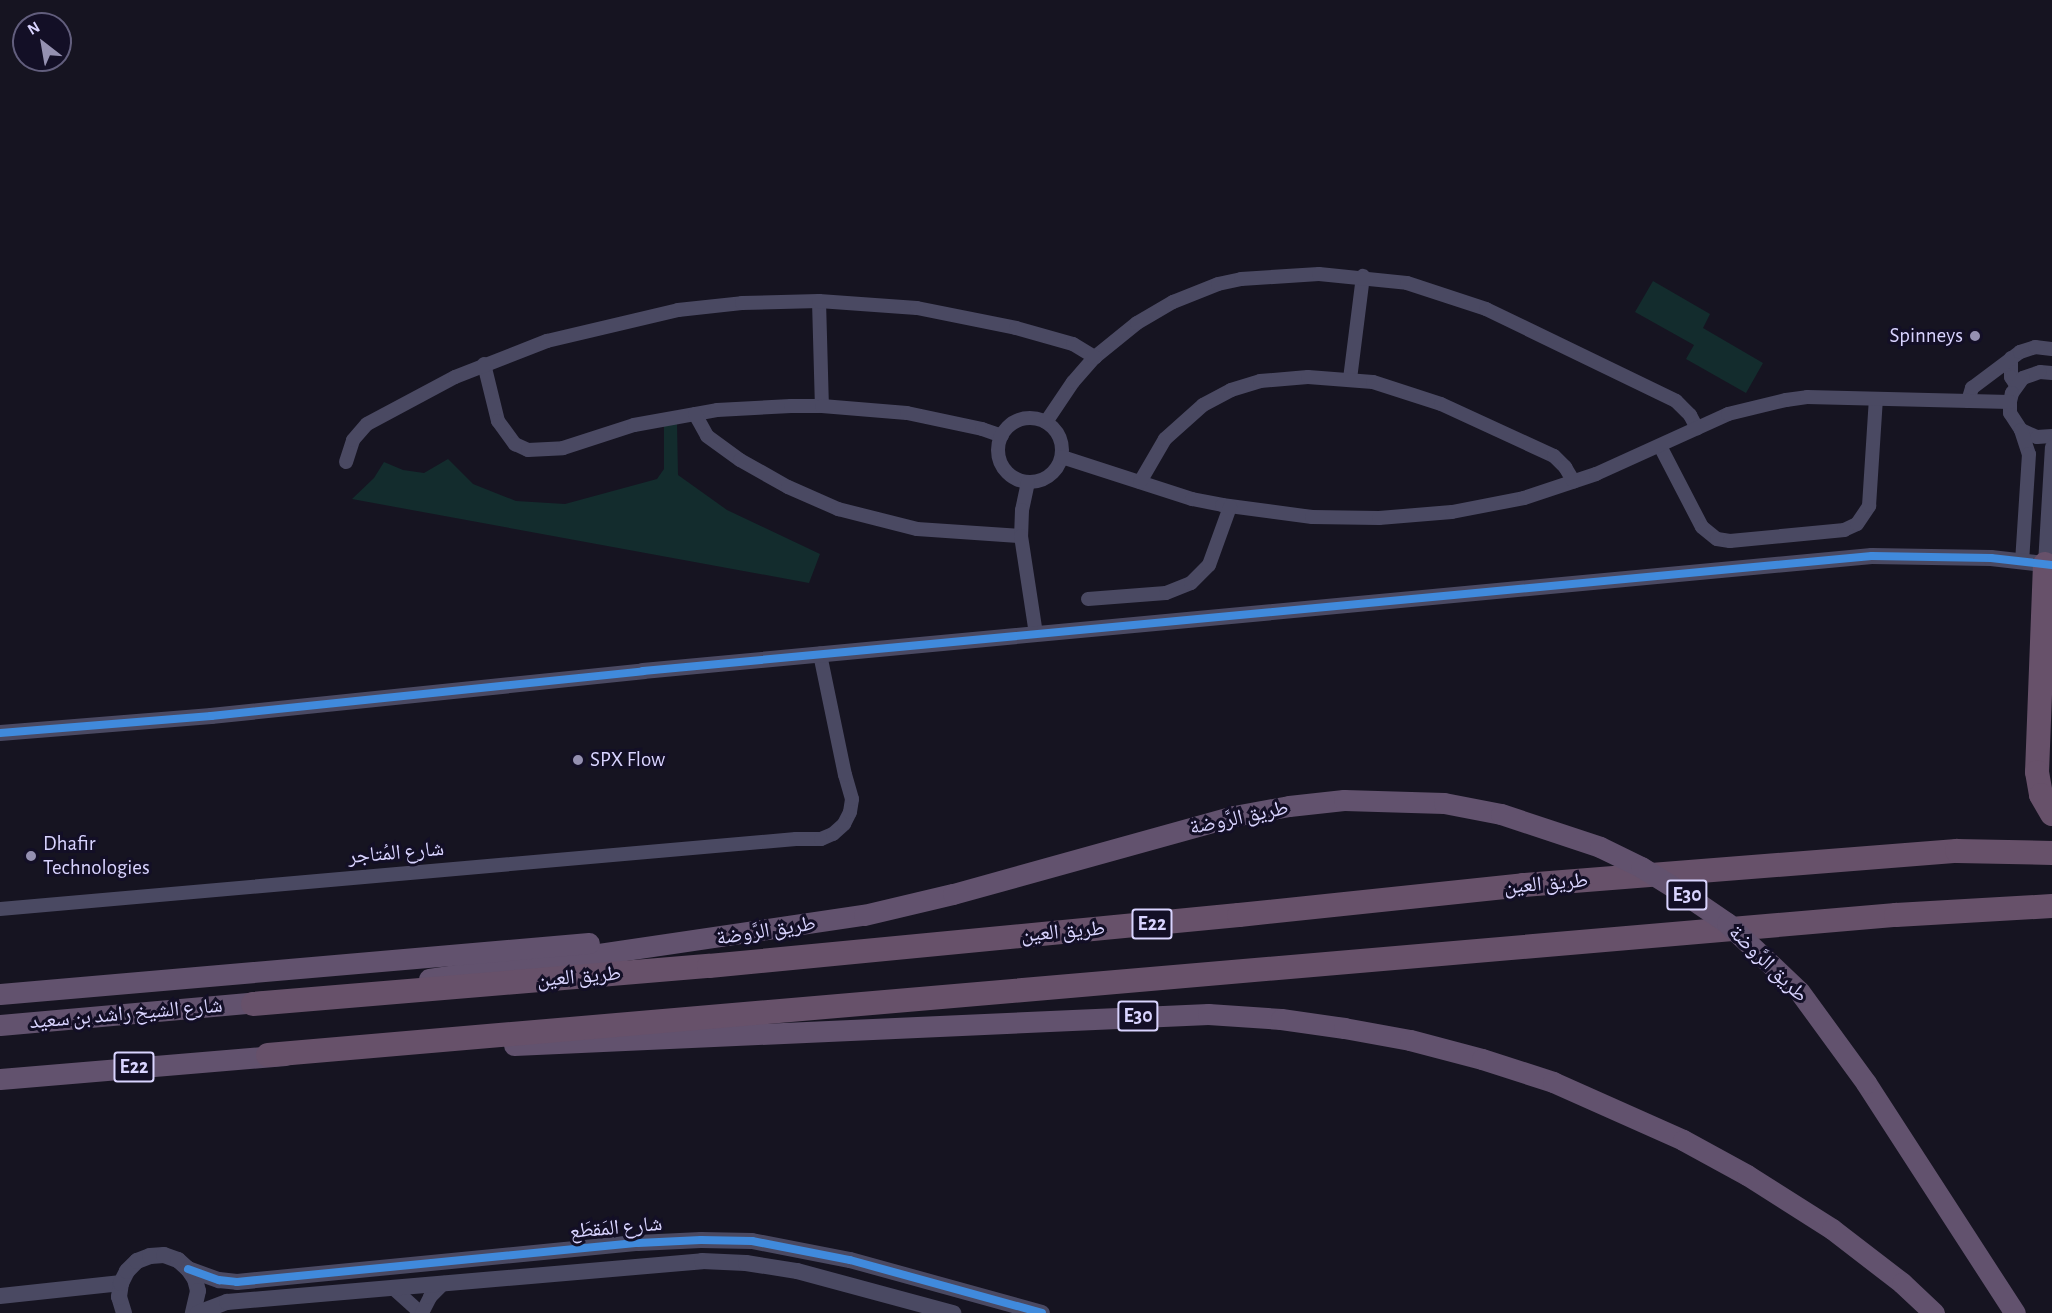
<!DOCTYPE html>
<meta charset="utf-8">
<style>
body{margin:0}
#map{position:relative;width:2052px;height:1313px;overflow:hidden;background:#161421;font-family:"Alegreya Sans","Noto Naskh Arabic",sans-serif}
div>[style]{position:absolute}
.green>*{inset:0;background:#132c2d}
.minor>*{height:14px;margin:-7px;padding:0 7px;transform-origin:7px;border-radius:7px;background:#4a4962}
.minor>.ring{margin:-7px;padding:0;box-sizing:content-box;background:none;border:14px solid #4a4962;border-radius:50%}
.tertiary>*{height:16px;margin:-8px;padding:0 8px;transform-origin:8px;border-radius:8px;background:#4a4962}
.trunk>*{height:21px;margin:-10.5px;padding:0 10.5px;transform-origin:10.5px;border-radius:10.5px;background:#62526e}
.motorway>*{height:24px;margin:-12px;padding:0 12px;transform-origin:12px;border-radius:12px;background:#67516a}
.trunk-bridge>*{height:21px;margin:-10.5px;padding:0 10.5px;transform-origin:10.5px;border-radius:10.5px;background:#62526e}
.cycleway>*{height:8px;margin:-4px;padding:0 4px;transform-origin:4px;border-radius:4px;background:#408adc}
.dots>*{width:16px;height:16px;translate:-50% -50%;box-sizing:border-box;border:3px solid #130f26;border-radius:50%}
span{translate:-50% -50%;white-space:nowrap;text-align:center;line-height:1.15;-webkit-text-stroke:6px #130f26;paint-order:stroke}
.shield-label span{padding:2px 4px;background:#130f26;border:2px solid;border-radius:4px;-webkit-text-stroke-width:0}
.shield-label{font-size:20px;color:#d9d4ff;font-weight:700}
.poi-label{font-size:21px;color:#d9d4ff}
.right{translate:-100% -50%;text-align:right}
.left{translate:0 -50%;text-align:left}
.street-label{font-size:21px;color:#d9d4ff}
.north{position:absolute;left:12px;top:12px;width:60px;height:60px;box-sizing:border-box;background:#130f26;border:2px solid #625e7d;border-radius:50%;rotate:329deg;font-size:16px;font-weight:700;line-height:24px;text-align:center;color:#d9d4ff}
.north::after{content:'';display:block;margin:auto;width:21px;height:27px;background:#9591b1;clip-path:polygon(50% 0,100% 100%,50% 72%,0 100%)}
</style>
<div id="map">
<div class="green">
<i style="clip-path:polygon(1653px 281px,1710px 314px,1703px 328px,1763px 363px,1746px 393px,1686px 359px,1694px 345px,1635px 312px)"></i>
<i style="clip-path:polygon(677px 423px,678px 475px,727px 510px,820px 554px,809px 583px,352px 499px,374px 478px,384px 462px,403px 470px,424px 473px,448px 459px,473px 484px,516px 501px,565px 504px,657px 479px,664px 469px,664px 425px)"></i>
</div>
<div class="minor">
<i style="left:819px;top:301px;width:105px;rotate:88.4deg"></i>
<i style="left:2011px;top:358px;width:19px;rotate:90deg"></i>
<i style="left:2011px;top:377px;width:9px;rotate:58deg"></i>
<i style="left:484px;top:364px;width:59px;rotate:76.2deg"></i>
<i style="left:498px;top:421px;width:29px;rotate:54deg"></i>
<i style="left:515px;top:444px;width:14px;rotate:25deg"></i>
<i style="left:528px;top:450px;width:35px;rotate:-3deg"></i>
<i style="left:563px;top:448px;width:75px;rotate:-17.9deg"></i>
<i style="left:634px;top:425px;width:84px;rotate:-10.2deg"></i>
<i style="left:717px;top:410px;width:74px;rotate:-3.1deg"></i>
<i style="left:791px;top:406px;width:31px"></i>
<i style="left:822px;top:406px;width:85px;rotate:4.7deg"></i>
<i style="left:907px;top:413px;width:77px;rotate:12deg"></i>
<i style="left:982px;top:429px;width:21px;rotate:19deg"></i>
<i style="left:2052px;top:373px;width:12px;rotate:-175deg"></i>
<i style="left:2040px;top:372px;width:18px;rotate:161deg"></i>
<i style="left:2023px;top:378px;width:19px;rotate:126deg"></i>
<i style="left:2012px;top:393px;width:9px;rotate:103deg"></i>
<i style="left:2010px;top:402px;width:11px;rotate:90deg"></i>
<i style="left:2010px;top:413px;width:20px;rotate:57deg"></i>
<i style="left:2021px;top:430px;width:17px;rotate:24deg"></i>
<i style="left:2037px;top:437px;width:15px;rotate:-4deg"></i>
<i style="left:1350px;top:379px;width:104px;rotate:-82.8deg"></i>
<i style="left:1968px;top:401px;width:14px;rotate:-73deg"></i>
<i style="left:1972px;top:388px;width:60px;rotate:-36.9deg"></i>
<i style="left:2020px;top:352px;width:16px;rotate:-18deg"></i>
<i style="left:2035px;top:347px;width:17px;rotate:7deg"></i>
<i style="left:695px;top:414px;width:25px;rotate:61deg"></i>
<i style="left:707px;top:436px;width:41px;rotate:36deg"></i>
<i style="left:740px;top:460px;width:55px;rotate:29.4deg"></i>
<i style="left:788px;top:487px;width:55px;rotate:23.7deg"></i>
<i style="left:838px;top:509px;width:81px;rotate:14.2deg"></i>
<i style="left:917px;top:529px;width:104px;rotate:3.9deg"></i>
<i class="ring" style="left:998px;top:418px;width:50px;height:50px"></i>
<i style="left:1046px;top:422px;width:48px;rotate:-56deg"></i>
<i style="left:1073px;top:382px;width:33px;rotate:-49deg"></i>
<i style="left:1095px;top:357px;width:54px;rotate:-39deg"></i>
<i style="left:1137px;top:323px;width:42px;rotate:-30.3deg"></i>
<i style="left:1173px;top:302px;width:48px;rotate:-21.8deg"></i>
<i style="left:1218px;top:284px;width:24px;rotate:-12deg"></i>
<i style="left:1241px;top:279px;width:78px;rotate:-3.7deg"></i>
<i style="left:1319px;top:274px;width:88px;rotate:5.8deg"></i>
<i style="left:1407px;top:283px;width:83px;rotate:18.2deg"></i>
<i style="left:1486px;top:309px;width:211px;rotate:25.8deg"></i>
<i style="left:1676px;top:401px;width:20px;rotate:45deg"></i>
<i style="left:1690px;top:415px;width:15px;rotate:62deg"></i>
<i style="left:2021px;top:430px;width:25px;rotate:72deg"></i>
<i style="left:2029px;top:454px;width:107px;rotate:93.7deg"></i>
<i style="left:1660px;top:446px;width:91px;rotate:62.6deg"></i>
<i style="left:1702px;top:527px;width:19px;rotate:39deg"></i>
<i style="left:1717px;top:539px;width:13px;rotate:9deg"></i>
<i style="left:1730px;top:541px;width:115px;rotate:-5.5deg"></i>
<i style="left:1844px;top:530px;width:14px;rotate:-25deg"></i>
<i style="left:1857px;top:524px;width:22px;rotate:-56deg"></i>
<i style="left:1869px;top:506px;width:107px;rotate:-86.3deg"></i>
<i style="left:1062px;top:457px;width:137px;rotate:17.9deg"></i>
<i style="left:1192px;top:499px;width:31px;rotate:11deg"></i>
<i style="left:1222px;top:505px;width:91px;rotate:7.6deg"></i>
<i style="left:1312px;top:517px;width:67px;rotate:0.9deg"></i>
<i style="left:1379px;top:518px;width:73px;rotate:-4.7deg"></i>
<i style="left:1452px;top:512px;width:73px;rotate:-11deg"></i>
<i style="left:1524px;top:498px;width:76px;rotate:-18.4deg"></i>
<i style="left:1596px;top:474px;width:145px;rotate:-24.4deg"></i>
<i style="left:1728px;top:414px;width:60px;rotate:-13.6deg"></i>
<i style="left:1786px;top:400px;width:21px;rotate:-8deg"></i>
<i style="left:1807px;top:397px;width:203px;rotate:1.4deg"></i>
<i style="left:346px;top:462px;width:23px;rotate:-72deg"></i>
<i style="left:353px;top:440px;width:21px;rotate:-49deg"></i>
<i style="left:367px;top:424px;width:100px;rotate:-28.1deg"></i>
<i style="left:455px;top:377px;width:99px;rotate:-21.4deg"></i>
<i style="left:547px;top:341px;width:135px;rotate:-13.3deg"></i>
<i style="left:678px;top:310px;width:64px;rotate:-6.2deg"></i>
<i style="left:742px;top:303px;width:77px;rotate:-1.5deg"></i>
<i style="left:819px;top:301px;width:98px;rotate:4.1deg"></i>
<i style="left:917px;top:308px;width:101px;rotate:11.4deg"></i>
<i style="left:1016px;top:328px;width:59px;rotate:15.7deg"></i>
<i style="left:1073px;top:344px;width:26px;rotate:31deg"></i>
<i style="left:1028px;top:482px;width:29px;rotate:102deg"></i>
<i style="left:1022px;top:510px;width:26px;rotate:92deg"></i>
<i style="left:1021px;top:536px;width:99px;rotate:81.3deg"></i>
<i style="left:1140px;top:482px;width:50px;rotate:-59.8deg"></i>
<i style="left:1165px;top:439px;width:51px;rotate:-41.8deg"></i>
<i style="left:1203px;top:405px;width:32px;rotate:-28deg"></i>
<i style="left:1231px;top:390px;width:30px;rotate:-17deg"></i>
<i style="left:1260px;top:381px;width:48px;rotate:-4.8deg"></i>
<i style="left:1308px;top:377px;width:65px;rotate:4.4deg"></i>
<i style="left:1373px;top:382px;width:71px;rotate:17.9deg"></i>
<i style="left:1441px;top:404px;width:124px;rotate:24.7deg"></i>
<i style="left:1554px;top:456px;width:16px;rotate:45deg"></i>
<i style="left:1565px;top:467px;width:17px;rotate:59deg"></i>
<i style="left:2045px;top:564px;width:117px;rotate:-86.6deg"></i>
<i style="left:1088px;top:599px;width:78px;rotate:-4.4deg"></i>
<i style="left:1166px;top:593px;width:27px;rotate:-22deg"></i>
<i style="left:1191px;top:583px;width:25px;rotate:-45deg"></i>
<i style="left:1209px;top:565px;width:62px;rotate:-70.1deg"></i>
<i style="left:0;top:909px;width:799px;rotate:-5.03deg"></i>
<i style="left:796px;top:839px;width:25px"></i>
<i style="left:821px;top:839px;width:13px;rotate:-23deg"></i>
<i style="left:833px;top:834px;width:15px;rotate:-42deg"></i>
<i style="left:844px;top:824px;width:13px;rotate:-63deg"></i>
<i style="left:850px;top:812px;width:13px;rotate:-81deg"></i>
<i style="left:852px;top:799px;width:25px;rotate:-106deg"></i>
<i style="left:845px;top:775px;width:124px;rotate:-101.7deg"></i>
<i style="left:393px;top:1288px;width:38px;rotate:42deg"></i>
<i style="left:422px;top:1313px;width:18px;rotate:-63deg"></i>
<i style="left:430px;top:1297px;width:20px;rotate:-45deg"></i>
</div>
<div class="tertiary">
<i style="left:0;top:733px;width:212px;rotate:-4.6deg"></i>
<i style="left:211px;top:716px;width:434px;rotate:-5.9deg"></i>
<i style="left:643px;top:671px;width:1234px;rotate:-5.35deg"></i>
<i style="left:1872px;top:556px;width:119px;rotate:1deg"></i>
<i style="left:1991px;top:558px;width:61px;rotate:6.5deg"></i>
<i style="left:188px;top:1269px;width:33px;rotate:20deg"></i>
<i style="left:219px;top:1280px;width:18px;rotate:6deg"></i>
<i style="left:237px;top:1282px;width:403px;rotate:-5.6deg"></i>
<i style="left:638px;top:1243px;width:63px;rotate:-2.7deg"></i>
<i style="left:701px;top:1240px;width:51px;rotate:1.1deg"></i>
<i style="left:752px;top:1241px;width:100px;rotate:11deg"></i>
<i style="left:850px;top:1260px;width:199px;rotate:15.4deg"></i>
<i style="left:0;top:1296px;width:122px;rotate:-6.1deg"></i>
<i style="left:124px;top:1313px;width:17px;rotate:-107deg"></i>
<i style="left:119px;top:1297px;width:14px;rotate:-82deg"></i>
<i style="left:121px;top:1283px;width:13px;rotate:-63deg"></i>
<i style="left:127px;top:1271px;width:14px;rotate:-45deg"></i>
<i style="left:137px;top:1261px;width:14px;rotate:-21deg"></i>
<i style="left:150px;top:1256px;width:14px;rotate:-4deg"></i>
<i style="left:164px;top:1255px;width:15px;rotate:20deg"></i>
<i style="left:178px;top:1260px;width:13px;rotate:42deg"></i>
<i style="left:188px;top:1269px;width:12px;rotate:55deg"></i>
<i style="left:195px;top:1279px;width:12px;rotate:76deg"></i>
<i style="left:198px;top:1291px;width:23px;rotate:103deg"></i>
<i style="left:198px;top:1313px;width:31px;rotate:-21deg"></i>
<i style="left:227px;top:1302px;width:477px;rotate:-4.9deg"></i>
<i style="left:702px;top:1261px;width:44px;rotate:2.6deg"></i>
<i style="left:746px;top:1263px;width:52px;rotate:8.9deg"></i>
<i style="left:797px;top:1271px;width:162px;rotate:15.1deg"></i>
</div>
<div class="trunk">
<i style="left:429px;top:979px;width:440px;rotate:-8.4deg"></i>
<i style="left:864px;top:915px;width:91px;rotate:-13.3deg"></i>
<i style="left:953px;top:894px;width:292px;rotate:-15.5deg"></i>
<i style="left:1234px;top:816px;width:56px;rotate:-10.3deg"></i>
<i style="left:1289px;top:806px;width:55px;rotate:-6.2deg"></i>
<i style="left:1344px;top:800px;width:100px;rotate:1.7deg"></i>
<i style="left:0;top:994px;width:591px;rotate:-4.95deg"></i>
<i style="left:0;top:1025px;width:271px;rotate:-5.1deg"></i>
<i style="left:514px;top:1045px;width:695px;rotate:-2.56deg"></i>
<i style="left:1208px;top:1014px;width:73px;rotate:3.9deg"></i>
<i style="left:1281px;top:1019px;width:64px;rotate:8.1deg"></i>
<i style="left:1344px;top:1028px;width:67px;rotate:10.3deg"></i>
<i style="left:1410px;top:1040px;width:74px;rotate:14.8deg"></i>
<i style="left:1482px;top:1059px;width:75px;rotate:17.9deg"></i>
<i style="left:1553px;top:1082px;width:142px;rotate:24deg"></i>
<i style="left:1683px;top:1140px;width:73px;rotate:28.7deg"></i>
<i style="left:1747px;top:1175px;width:101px;rotate:32.4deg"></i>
<i style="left:1832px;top:1229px;width:88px;rotate:37.6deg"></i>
<i style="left:1902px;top:1283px;width:44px;rotate:43.2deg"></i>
<i style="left:0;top:1079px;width:286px;rotate:-4.8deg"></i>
<i style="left:1866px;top:1083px;width:274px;rotate:57.1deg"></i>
</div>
<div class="motorway">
<i style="left:2045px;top:564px;width:208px;rotate:92.2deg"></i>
<i style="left:2037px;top:772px;width:23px;rotate:80deg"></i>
<i style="left:2041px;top:795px;width:22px;rotate:60deg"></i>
<i style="left:253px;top:1004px;width:458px;rotate:-4.8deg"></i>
<i style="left:709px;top:966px;width:532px;rotate:-5.5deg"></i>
<i style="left:1239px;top:915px;width:286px;rotate:-6deg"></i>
<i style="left:1523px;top:885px;width:435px;rotate:-4.5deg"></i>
<i style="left:1957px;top:851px;width:95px;rotate:1.2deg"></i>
<i style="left:268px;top:1055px;width:1634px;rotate:-4.92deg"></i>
<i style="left:1896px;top:915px;width:156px;rotate:-3.3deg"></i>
</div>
<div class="trunk-bridge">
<i style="left:1444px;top:803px;width:58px;rotate:10.9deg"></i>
<i style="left:1501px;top:814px;width:104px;rotate:18.4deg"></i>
<i style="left:1600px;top:847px;width:46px;rotate:26deg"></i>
<i style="left:1641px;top:867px;width:53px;rotate:31.9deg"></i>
<i style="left:1686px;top:895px;width:50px;rotate:34.3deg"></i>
<i style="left:1727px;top:923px;width:99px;rotate:43.4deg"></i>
<i style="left:1799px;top:991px;width:114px;rotate:53.9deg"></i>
</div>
<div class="cycleway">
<i style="left:0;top:733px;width:212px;rotate:-4.6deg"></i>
<i style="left:211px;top:716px;width:434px;rotate:-5.9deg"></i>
<i style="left:643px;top:671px;width:1234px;rotate:-5.35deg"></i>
<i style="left:1872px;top:556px;width:119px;rotate:1deg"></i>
<i style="left:1991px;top:558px;width:61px;rotate:6.5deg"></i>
<i style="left:188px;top:1269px;width:33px;rotate:20deg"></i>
<i style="left:219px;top:1280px;width:18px;rotate:6deg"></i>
<i style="left:237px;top:1282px;width:403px;rotate:-5.6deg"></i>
<i style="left:638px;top:1243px;width:63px;rotate:-2.7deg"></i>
<i style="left:701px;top:1240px;width:51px;rotate:1.1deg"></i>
<i style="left:752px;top:1241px;width:100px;rotate:11deg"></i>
<i style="left:850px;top:1260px;width:199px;rotate:15.4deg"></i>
</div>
<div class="dots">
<i style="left:1975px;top:336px;background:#9591b1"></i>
<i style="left:578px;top:760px;background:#9591b1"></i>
<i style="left:31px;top:856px;background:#9591b1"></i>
</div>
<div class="shield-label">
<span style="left:1687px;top:895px">E30</span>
<span style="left:1152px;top:924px">E22</span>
<span style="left:1138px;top:1016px">E30</span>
<span style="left:134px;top:1067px">E22</span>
</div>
<div class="poi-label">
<span class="right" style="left:1963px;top:336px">Spinneys</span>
<span class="left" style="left:590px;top:760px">SPX Flow</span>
<span class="left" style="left:43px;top:856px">Dhafir<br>Technologies</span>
</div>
<div class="street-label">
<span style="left:1239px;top:818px;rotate:-12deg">طريق الرَّوضة</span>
<span style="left:396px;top:853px;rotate:-5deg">شارع المُتاجر</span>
<span style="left:1546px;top:884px;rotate:-5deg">طريق العين</span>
<span style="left:766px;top:931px;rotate:-9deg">طريق الرَّوضة</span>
<span style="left:1063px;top:932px;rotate:-5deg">طريق العين</span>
<span style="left:1768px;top:964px;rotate:44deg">طريق الرَّوضة</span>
<span style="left:579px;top:977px;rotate:-5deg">طريق العين</span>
<span style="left:126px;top:1014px;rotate:-5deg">شارع الشيخ راشد بن سعيد</span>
<span style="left:616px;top:1228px;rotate:-5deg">شارع المَقطَع</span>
</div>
<div class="north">N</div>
</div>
